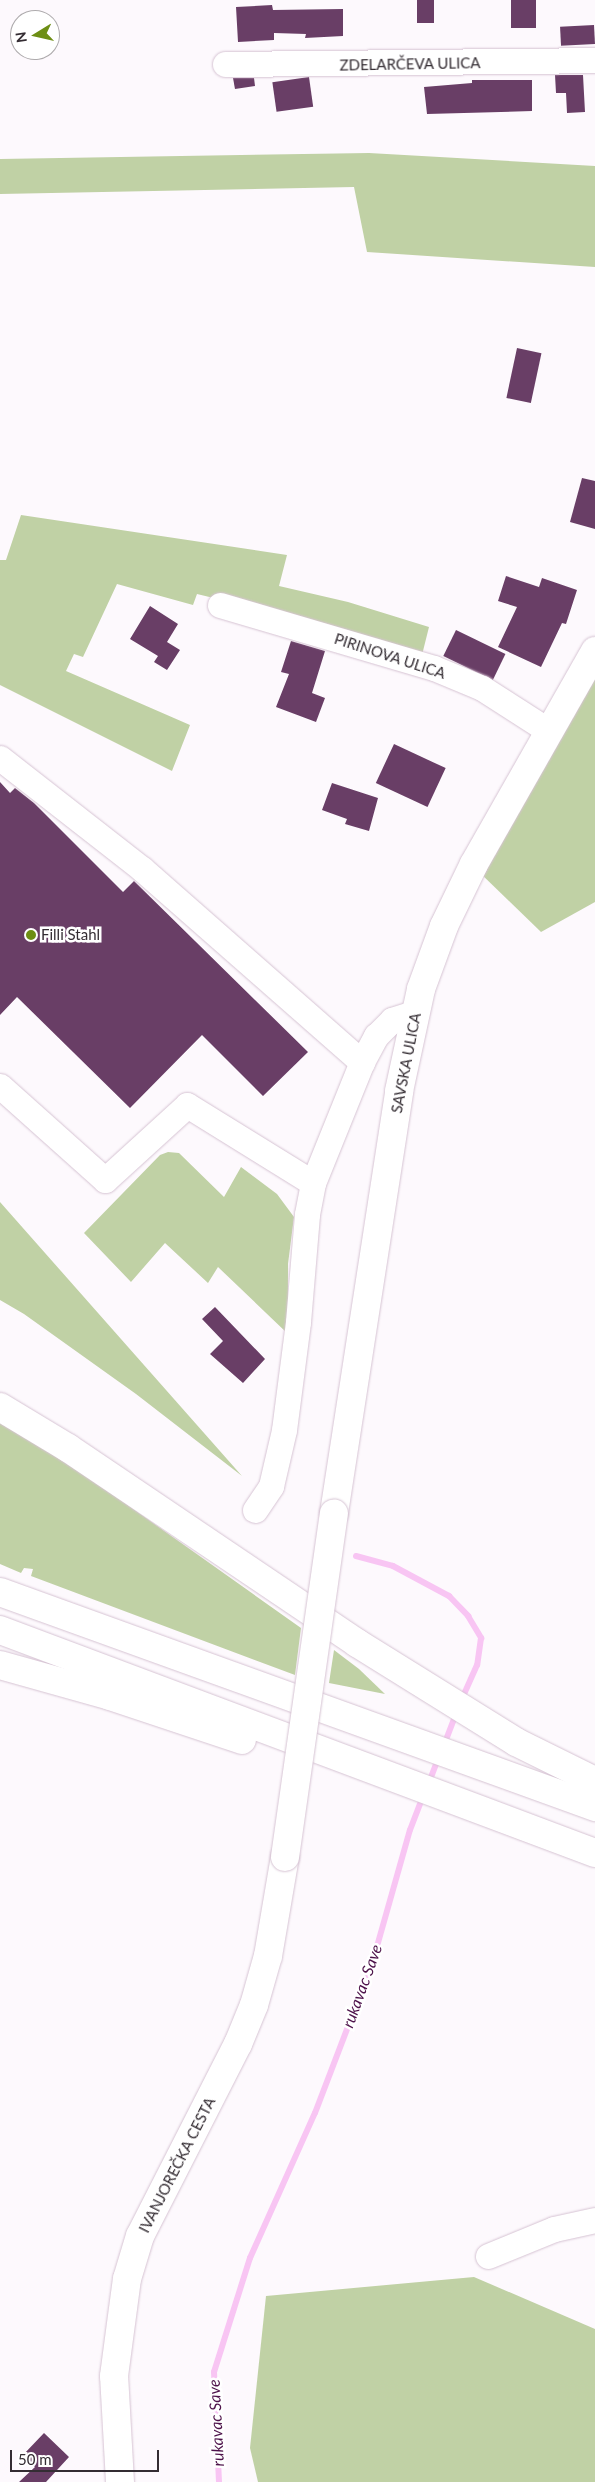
<!DOCTYPE html>
<meta charset="utf-8">
<style>
body{margin:0}
#map{position:relative;width:595px;height:2482px;overflow:hidden;background:#fdf9fd;font-family:Lato,sans-serif}
div>[style]{position:absolute}
.green>*{inset:0;background:#c0d1a5}
.stream>*{height:6px;margin:-3px;padding:0 3px;transform-origin:3px;border-radius:3px;background:#f8c5f3}
.building>*{inset:0;background:#693e66;transform-origin:0 0}
.roads{filter:drop-shadow(0 0 1px #d6c3d3) drop-shadow(0 0 1px #d6c3d3)}
.minor>*{height:25px;margin:-12.5px;padding:0 12.5px;transform-origin:12.5px;border-radius:12.5px;background:#fff}
.major>*{height:28px;margin:-14px;padding:0 14px;transform-origin:14px;border-radius:14px;background:#fff}
.highway>*{height:28px;margin:-14px;padding:0 14px;transform-origin:14px;border-radius:14px;background:#fff}
.bridges{filter:drop-shadow(0 0 1px #d6c3d3) drop-shadow(0 0 1px #d6c3d3)}
.major-bridge>*{height:28px;margin:-14px;padding:0 14px;transform-origin:14px;border-radius:14px;background:#fff}
.dots>*{width:14px;height:14px;translate:-50% -50%;box-sizing:border-box;border:2px solid #fff;border-radius:50%}
span{translate:-50% -50%;white-space:nowrap;text-align:center;line-height:1.15;-webkit-text-stroke:5px #fff;paint-order:stroke}
.street-label{font-size:15px;color:#342d33}
.poi-label{font-size:15px;color:#342d33}
.left{translate:0 -50%;text-align:left}
.water-label{font-size:16px;color:#4d124a;font-style:italic}
.north{position:absolute;left:10px;top:10px;width:50px;height:50px;box-sizing:border-box;background:#fff;border:1px solid #aeabad;border-radius:50%;rotate:261deg;font-size:14px;font-weight:700;line-height:20px;text-align:center;color:#342d33}
.north::after{content:'';display:block;margin:auto;width:18px;height:22px;background:#6d8e14;clip-path:polygon(50% 0,100% 100%,50% 72%,0 100%)}
.scale{position:absolute;left:10px;top:2450px;width:149px;height:22px;box-sizing:border-box;border:2px solid #342d33;border-top:0;padding-left:6px;font-size:15px;line-height:18px;white-space:nowrap;color:#342d33;-webkit-text-stroke:4px #fff;paint-order:stroke}
</style>
<div id="map">
<div class="green">
<i style="clip-path:polygon(369px 153px,595px 166px,595px 267px,367px 252px,354px 187px,0 194px,0 159px)"></i>
<i style="clip-path:polygon(21px 515px,287px 555px,279px 586px,348px 602px,429px 627px,421px 659px,276px 613px,197px 594px,193px 605px,117px 584px,83px 657px,74px 654px,66px 671px,190px 725px,172px 771px,0 685px,0 560px,6px 560px)"></i>
<i style="clip-path:polygon(595px 677px,595px 902px,541px 932px,478px 871px)"></i>
<i style="clip-path:polygon(168px 1152px,179px 1153px,224px 1197px,241px 1167px,277px 1194px,294px 1217px,288px 1264px,288px 1334px,218px 1267px,208px 1283px,165px 1243px,131px 1282px,84px 1233px,160px 1155px)"></i>
<i style="clip-path:polygon(0 1202px,242px 1476px,136px 1394px,24px 1314px,0 1300px)"></i>
<i style="clip-path:polygon(0 1422px,84px 1474px,301px 1628px,295px 1675px,31px 1576px,33px 1569px,24px 1568px,21px 1573px,0 1564px)"></i>
<i style="clip-path:polygon(334px 1650px,359px 1669px,385px 1694px,329px 1683px)"></i>
<i style="clip-path:polygon(474px 2277px,595px 2329px,595px 2482px,258px 2482px,250px 2448px,266px 2296px)"></i>
</div>
<div class="stream">
<i style="left:356px;top:1556px;width:38px;rotate:15deg"></i>
<i style="left:393px;top:1566px;width:64px;rotate:28.2deg"></i>
<i style="left:449px;top:1596px;width:28px;rotate:46deg"></i>
<i style="left:468px;top:1616px;width:26px;rotate:59deg"></i>
<i style="left:481px;top:1638px;width:27px;rotate:98deg"></i>
<i style="left:477px;top:1665px;width:39px;rotate:114deg"></i>
<i style="left:444px;top:1745px;width:34px;rotate:-69deg"></i>
<i style="left:428px;top:1785px;width:30px;rotate:-69deg"></i>
<i style="left:219px;top:2482px;width:110px;rotate:-92.6deg"></i>
<i style="left:214px;top:2372px;width:120px;rotate:-72.5deg"></i>
<i style="left:250px;top:2258px;width:159px;rotate:-65.9deg"></i>
<i style="left:315px;top:2113px;width:160px;rotate:-69.1deg"></i>
<i style="left:372px;top:1964px;width:139px;rotate:-74.2deg"></i>
<i style="left:410px;top:1830px;width:36px;rotate:-69deg"></i>
</div>
<div class="building">
<i style="left:417px;top:0;width:17px;height:23px"></i>
<i style="left:511px;top:0;width:25px;height:28px"></i>
<i style="clip-path:polygon(272px 5px,273px 10px,343px 9px,343px 36px,305px 38px,306px 34px,274px 33px,274px 40px,238px 42px,236px 7px)"></i>
<i style="left:594px;top:25px;width:19px;height:34px;rotate:87deg"></i>
<i style="clip-path:polygon(555px 75px,583px 75px,585px 112px,567px 113px,566px 93px,556px 93px)"></i>
<i style="left:309px;top:77px;width:30px;height:37px;rotate:82deg"></i>
<i style="clip-path:polygon(233px 78px,254px 78px,255px 86px,235px 89px)"></i>
<i style="clip-path:polygon(472px 80px,532px 80px,532px 111px,427px 114px,424px 87px,472px 83px)"></i>
<i style="left:517px;top:348px;width:25px;height:51px;rotate:12deg"></i>
<i style="clip-path:polygon(582px 478px,595px 481px,595px 529px,570px 522px)"></i>
<i style="clip-path:polygon(506px 576px,539px 587px,542px 578px,577px 590px,566px 624px,562px 623px,541px 667px,498px 647px,517px 607px,498px 601px)"></i>
<i style="clip-path:polygon(150px 606px,178px 624px,167px 642px,180px 650px,167px 670px,154px 662px,158px 656px,130px 639px)"></i>
<i style="left:456px;top:630px;width:55px;height:29px;rotate:26deg"></i>
<i style="clip-path:polygon(291px 641px,325px 651px,312px 693px,325px 698px,316px 722px,276px 707px,289px 674px,281px 672px)"></i>
<i style="left:394px;top:744px;width:57px;height:43px;rotate:25deg"></i>
<i style="clip-path:polygon(0 782px,10px 793px,15px 788px,34px 803px,123px 892px,134px 881px,308px 1052px,263px 1096px,202px 1035px,130px 1108px,17px 997px,0 1015px)"></i>
<i style="clip-path:polygon(332px 783px,378px 798px,369px 831px,345px 824px,347px 819px,322px 810px)"></i>
<i style="clip-path:polygon(215px 1307px,265px 1359px,243px 1383px,210px 1354px,223px 1341px,202px 1319px)"></i>
<i style="clip-path:polygon(44px 2433px,69px 2457px,46px 2482px,19px 2482px,35px 2467px,23px 2455px)"></i>
</div>
<div class="roads">
<div class="minor">
<i style="left:225px;top:64px;width:370px;rotate:-0.6deg"></i>
<i style="left:220px;top:605px;width:223px;rotate:16.4deg"></i>
<i style="left:434px;top:668px;width:52px;rotate:22.6deg"></i>
<i style="left:482px;top:688px;width:80px;rotate:32.7deg"></i>
<i style="left:0;top:758px;width:180px;rotate:38deg"></i>
<i style="left:142px;top:869px;width:293px;rotate:41.3deg"></i>
<i style="left:0;top:1086px;width:141px;rotate:41.8deg"></i>
<i style="left:105px;top:1180px;width:111px;rotate:-42.4deg"></i>
<i style="left:187px;top:1105px;width:148px;rotate:31.8deg"></i>
<i style="left:255px;top:1510px;width:29px;rotate:-56deg"></i>
<i style="left:271px;top:1486px;width:57px;rotate:-76.9deg"></i>
<i style="left:284px;top:1430px;width:109px;rotate:-82.6deg"></i>
<i style="left:298px;top:1322px;width:108px;rotate:-85.2deg"></i>
<i style="left:307px;top:1214px;width:32px;rotate:-79deg"></i>
<i style="left:313px;top:1183px;width:131px;rotate:-68deg"></i>
<i style="left:362px;top:1062px;width:30px;rotate:-62deg"></i>
<i style="left:376px;top:1036px;width:23px;rotate:-45deg"></i>
<i style="left:392px;top:1020px;width:23px;rotate:-18deg"></i>
<i style="left:488px;top:2256px;width:71px;rotate:-22.2deg"></i>
<i style="left:554px;top:2229px;width:42px;rotate:-12.4deg"></i>
</div>
<div class="major">
<i style="left:334px;top:1513px;width:427px;rotate:-81.2deg"></i>
<i style="left:399px;top:1091px;width:104px;rotate:-77.8deg"></i>
<i style="left:421px;top:989px;width:67px;rotate:-69.9deg"></i>
<i style="left:444px;top:926px;width:69px;rotate:-64.2deg"></i>
<i style="left:474px;top:864px;width:245px;rotate:-60.4deg"></i>
<i style="left:120px;top:2482px;width:106px;rotate:-93.2deg"></i>
<i style="left:114px;top:2376px;width:98px;rotate:-82.4deg"></i>
<i style="left:127px;top:2279px;width:45px;rotate:-73.2deg"></i>
<i style="left:140px;top:2236px;width:216px;rotate:-63deg"></i>
<i style="left:238px;top:2044px;width:42px;rotate:-67.7deg"></i>
<i style="left:254px;top:2005px;width:51px;rotate:-74.1deg"></i>
<i style="left:268px;top:1956px;width:100px;rotate:-80.3deg"></i>
</div>
<div class="highway">
<i style="left:0;top:1407px;width:79px;rotate:31.1deg"></i>
<i style="left:68px;top:1448px;width:349px;rotate:34deg"></i>
<i style="left:357px;top:1643px;width:187px;rotate:31.9deg"></i>
<i style="left:516px;top:1742px;width:88px;rotate:26.3deg"></i>
<i style="left:0;top:1592px;width:633px;rotate:19.87deg"></i>
<i style="left:0;top:1630px;width:635px;rotate:20.55deg"></i>
<i style="left:0;top:1665px;width:114px;rotate:15.7deg"></i>
<i style="left:110px;top:1696px;width:139px;rotate:18.4deg"></i>
</div>
</div>
<div class="bridges">
<div class="major-bridge">
<i style="left:285px;top:1857px;width:347px;rotate:-81.9deg"></i>
</div>
</div>
<div class="dots">
<i style="left:31px;top:935px;background:#6d8e14"></i>
</div>
<div class="street-label">
<span style="left:410px;top:64px;rotate:-1deg">ZDELARČEVA ULICA</span>
<span style="left:390px;top:656px;rotate:18deg">PIRINOVA ULICA</span>
<span style="left:406px;top:1063px;rotate:-79deg">SAVSKA ULICA</span>
<span style="left:177px;top:2165px;rotate:-63deg">IVANJOREČKA CESTA</span>
</div>
<div class="poi-label">
<span class="left" style="left:41px;top:935px">Filli Stahl</span>
</div>
<div class="water-label">
<span style="left:362px;top:1986px;rotate:-70deg">rukavac Save</span>
<span style="left:216px;top:2423px;rotate:-93deg">rukavac Save</span>
</div>
<div class="north">N</div>
<div class="scale">50 m</div>
</div>
